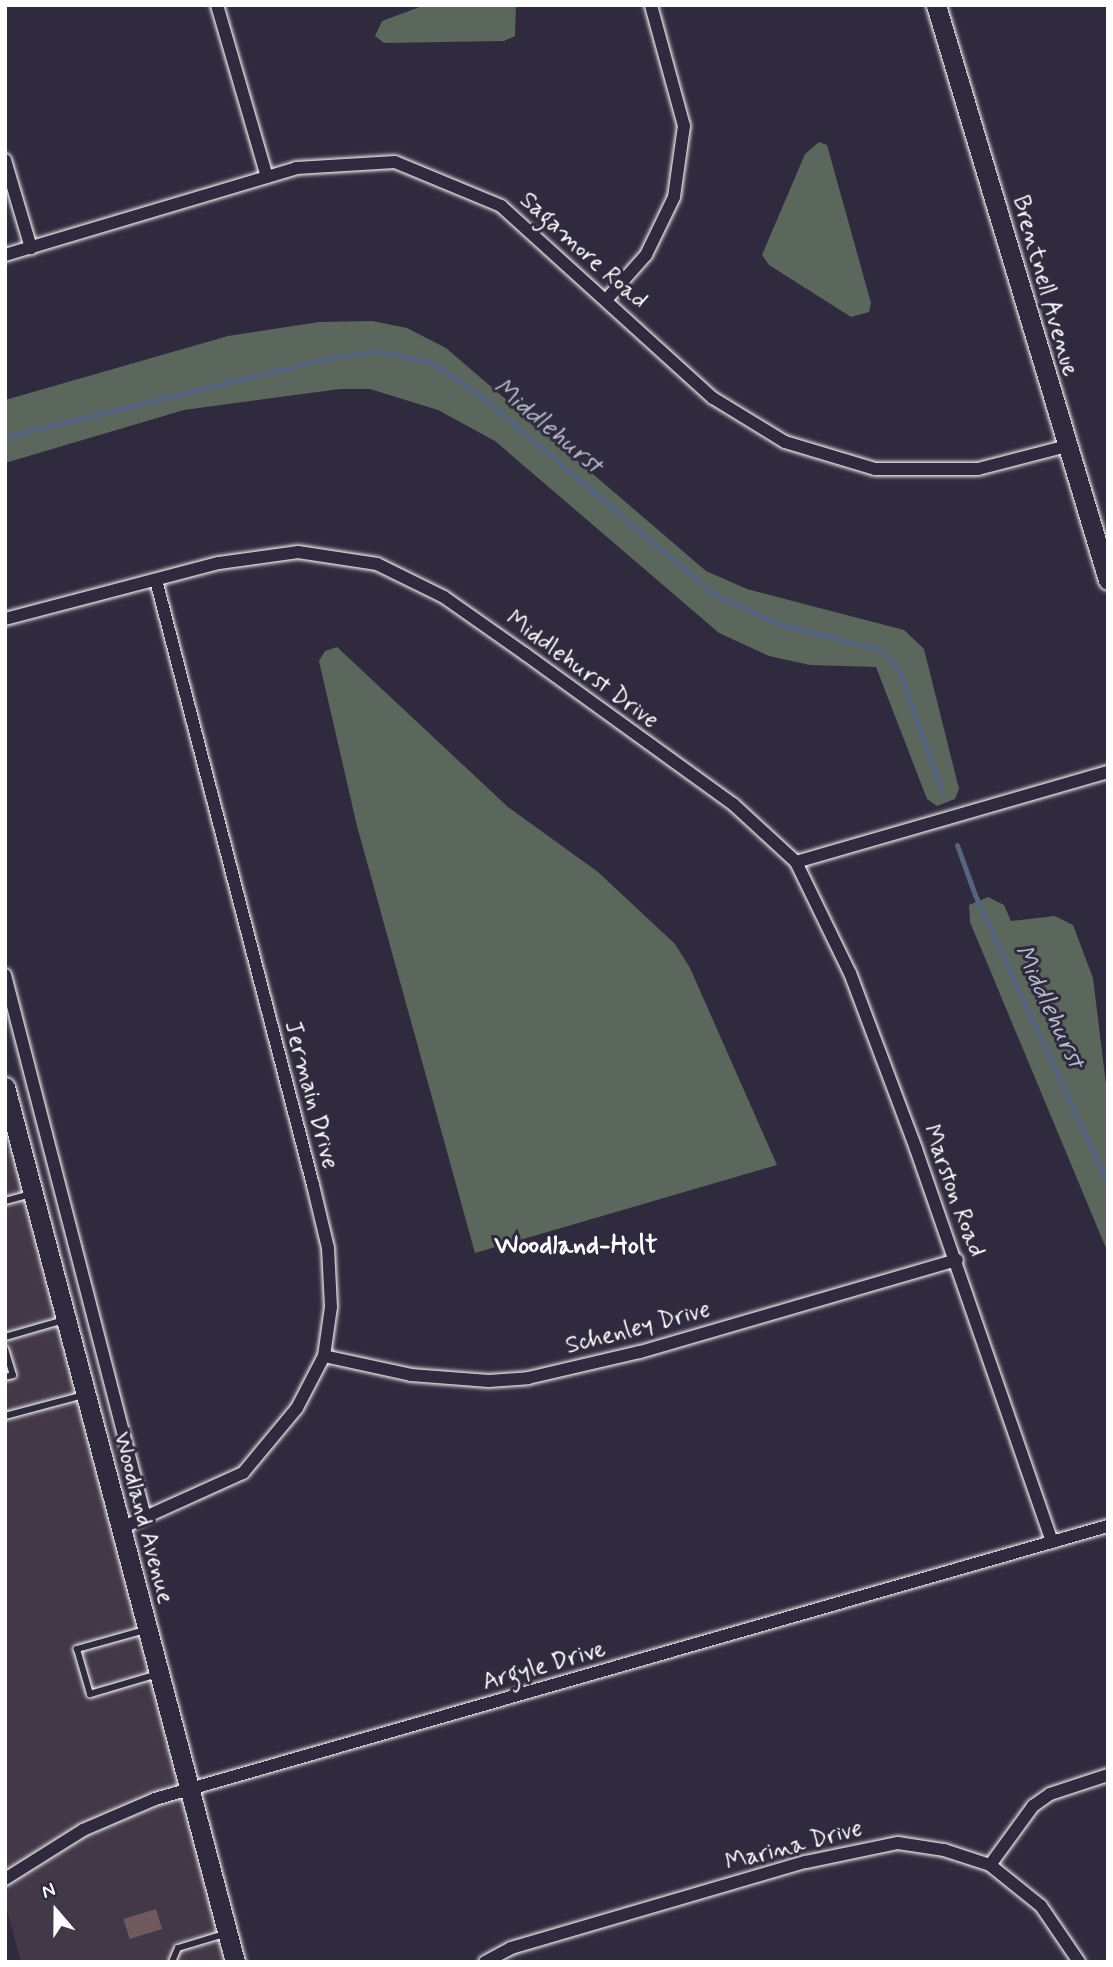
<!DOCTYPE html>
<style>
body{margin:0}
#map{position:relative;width:1113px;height:1967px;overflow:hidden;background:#2f2a3d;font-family:Mynerve,sans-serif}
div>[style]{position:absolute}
.built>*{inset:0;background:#423847}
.green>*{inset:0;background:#5b675c}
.stream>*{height:5px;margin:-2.5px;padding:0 2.5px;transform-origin:2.5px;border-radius:2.5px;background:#566480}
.building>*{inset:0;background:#705a5f;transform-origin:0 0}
.roads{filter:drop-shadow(0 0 2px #fff) drop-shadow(0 0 2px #fff)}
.lane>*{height:6px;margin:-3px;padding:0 3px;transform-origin:3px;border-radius:3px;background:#2f2a3d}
.street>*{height:12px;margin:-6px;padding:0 6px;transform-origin:6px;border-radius:6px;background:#2f2a3d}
.secondary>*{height:19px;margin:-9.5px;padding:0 9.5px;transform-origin:9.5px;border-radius:9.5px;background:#2f2a3d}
span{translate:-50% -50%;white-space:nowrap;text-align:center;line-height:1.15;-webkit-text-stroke:6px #2f2a3d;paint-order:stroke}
.street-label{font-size:24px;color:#fff}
.water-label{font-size:26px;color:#b3b9c6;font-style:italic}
.neighbourhood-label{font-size:26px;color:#fff;font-weight:700}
.frame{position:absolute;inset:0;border:7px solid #fff;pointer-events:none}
.north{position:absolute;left:21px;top:1876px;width:70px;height:70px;-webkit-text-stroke:5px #2f2a3d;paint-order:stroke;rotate:340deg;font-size:19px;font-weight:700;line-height:28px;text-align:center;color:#fff}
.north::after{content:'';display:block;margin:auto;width:24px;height:32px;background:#fff;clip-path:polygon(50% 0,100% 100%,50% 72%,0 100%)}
</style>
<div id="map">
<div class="built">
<i style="clip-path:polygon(19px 1148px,234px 1962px,21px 1962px,5px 1903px,5px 1152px)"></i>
</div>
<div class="green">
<i style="clip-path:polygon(425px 5px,516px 5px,515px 36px,504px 41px,384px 43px,375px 36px,382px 21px)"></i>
<i style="clip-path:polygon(819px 142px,827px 145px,871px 303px,869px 312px,851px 317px,769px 265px,762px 255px,805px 154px)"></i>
<i style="clip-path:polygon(372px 321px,407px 328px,446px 348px,706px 571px,747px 589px,904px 630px,924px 649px,959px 789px,955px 799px,937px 806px,927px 799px,876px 667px,810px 665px,769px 656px,719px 633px,495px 441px,438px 410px,370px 389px,340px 389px,184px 410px,5px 463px,5px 400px,228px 336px,319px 322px)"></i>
<i style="clip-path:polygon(337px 647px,508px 807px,598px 872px,675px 944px,690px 968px,777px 1165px,475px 1253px,357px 826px,319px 661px,325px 651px)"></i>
<i style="clip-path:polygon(988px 897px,1004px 905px,1011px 921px,1055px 916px,1073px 925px,1093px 978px,1108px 1101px,1108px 1253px,970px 922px,969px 905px)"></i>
</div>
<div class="stream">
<i style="left:5px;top:437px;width:333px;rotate:-13.7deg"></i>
<i style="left:329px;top:358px;width:51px;rotate:-7.8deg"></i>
<i style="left:380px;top:351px;width:51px;rotate:12.4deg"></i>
<i style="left:430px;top:362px;width:55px;rotate:33.1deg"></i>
<i style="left:476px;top:392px;width:310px;rotate:40.4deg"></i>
<i style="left:712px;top:593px;width:72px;rotate:24.8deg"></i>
<i style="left:777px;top:623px;width:106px;rotate:14.7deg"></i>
<i style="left:880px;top:650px;width:28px;rotate:46deg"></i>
<i style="left:899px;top:670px;width:129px;rotate:70.6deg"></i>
<i style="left:957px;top:845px;width:53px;rotate:70.2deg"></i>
<i style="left:975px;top:895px;width:318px;rotate:65.3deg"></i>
</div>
<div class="building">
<i style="left:156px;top:1909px;width:21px;height:34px;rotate:73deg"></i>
</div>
<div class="roads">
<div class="lane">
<i style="left:5px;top:1201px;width:27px;rotate:-15deg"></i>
<i style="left:5px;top:1337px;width:61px;rotate:-16.1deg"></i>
<i style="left:5px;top:1349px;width:27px;rotate:73deg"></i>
<i style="left:13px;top:1375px;width:8px;rotate:166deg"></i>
<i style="left:5px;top:1416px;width:82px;rotate:-14.9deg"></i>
<i style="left:145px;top:1630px;width:71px;rotate:164.4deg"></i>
<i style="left:77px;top:1649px;width:47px;rotate:73.9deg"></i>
<i style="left:90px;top:1694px;width:71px;rotate:-16.4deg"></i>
<i style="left:172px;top:1962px;width:15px;rotate:-67deg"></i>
<i style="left:178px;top:1948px;width:48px;rotate:-16.9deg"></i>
</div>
<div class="street">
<i style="left:217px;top:5px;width:179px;rotate:73.8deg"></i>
<i style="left:5px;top:160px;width:92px;rotate:73.5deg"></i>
<i style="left:5px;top:255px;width:304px;rotate:-16.6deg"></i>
<i style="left:296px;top:168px;width:99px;rotate:-3.5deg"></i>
<i style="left:395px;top:162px;width:115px;rotate:22.5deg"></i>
<i style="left:501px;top:206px;width:286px;rotate:42.2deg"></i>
<i style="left:713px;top:398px;width:84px;rotate:31.4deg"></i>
<i style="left:785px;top:442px;width:94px;rotate:16.7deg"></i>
<i style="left:875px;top:469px;width:103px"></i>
<i style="left:978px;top:469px;width:92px;rotate:-14.5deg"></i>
<i style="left:606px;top:300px;width:60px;rotate:-48.4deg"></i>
<i style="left:646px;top:255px;width:64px;rotate:-64.2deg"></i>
<i style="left:674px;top:197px;width:72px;rotate:-82deg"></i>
<i style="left:684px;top:126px;width:125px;rotate:-105.3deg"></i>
<i style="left:5px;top:619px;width:221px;rotate:-14.7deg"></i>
<i style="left:219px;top:563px;width:80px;rotate:-7.9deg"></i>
<i style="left:298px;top:552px;width:80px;rotate:8.6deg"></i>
<i style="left:377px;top:564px;width:75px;rotate:26.2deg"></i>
<i style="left:444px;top:597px;width:99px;rotate:35.1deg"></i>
<i style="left:525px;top:654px;width:256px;rotate:35.8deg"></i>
<i style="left:733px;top:804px;width:86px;rotate:42.6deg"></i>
<i style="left:796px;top:862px;width:325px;rotate:-16.1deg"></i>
<i style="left:796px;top:862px;width:123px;rotate:64.1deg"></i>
<i style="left:850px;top:973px;width:188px;rotate:69.4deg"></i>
<i style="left:916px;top:1149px;width:416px;rotate:70.9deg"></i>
<i style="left:5px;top:975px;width:560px;rotate:75.52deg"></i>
<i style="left:324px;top:1356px;width:89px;rotate:12.3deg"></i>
<i style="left:411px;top:1375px;width:78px;rotate:4.4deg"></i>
<i style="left:489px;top:1381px;width:39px;rotate:-4deg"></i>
<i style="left:528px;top:1378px;width:115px;rotate:-13.1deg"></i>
<i style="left:640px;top:1352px;width:330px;rotate:-16.2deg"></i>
<i style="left:121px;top:1528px;width:134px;rotate:-24.3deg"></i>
<i style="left:243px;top:1473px;width:85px;rotate:-50.3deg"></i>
<i style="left:297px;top:1408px;width:59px;rotate:-62.6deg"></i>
<i style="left:324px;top:1356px;width:49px;rotate:-81.9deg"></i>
<i style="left:331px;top:1307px;width:59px;rotate:-92.9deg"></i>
<i style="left:328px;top:1248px;width:65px;rotate:-103.4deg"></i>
<i style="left:313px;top:1185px;width:625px;rotate:-104.55deg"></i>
<i style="left:990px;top:1865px;width:73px;rotate:-53.9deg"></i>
<i style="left:1033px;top:1806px;width:21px;rotate:-35deg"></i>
<i style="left:1050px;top:1794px;width:61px;rotate:-18.1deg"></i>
<i style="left:5px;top:1879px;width:92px;rotate:-32.1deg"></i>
<i style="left:83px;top:1830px;width:78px;rotate:-23.3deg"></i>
<i style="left:155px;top:1799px;width:991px;rotate:-15.99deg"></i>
<i style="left:485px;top:1962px;width:30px;rotate:-28deg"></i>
<i style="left:511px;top:1948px;width:307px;rotate:-16.3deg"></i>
<i style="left:806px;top:1862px;width:94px;rotate:-11.7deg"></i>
<i style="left:898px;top:1843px;width:47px;rotate:8.7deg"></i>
<i style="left:944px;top:1850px;width:48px;rotate:18.1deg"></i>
<i style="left:990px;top:1865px;width:65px;rotate:38.8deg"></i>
<i style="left:1041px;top:1906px;width:68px;rotate:55.8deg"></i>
</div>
<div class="secondary">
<i style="left:936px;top:5px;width:600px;rotate:73.35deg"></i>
<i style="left:5px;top:1087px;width:905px;rotate:75.27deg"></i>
</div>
</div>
<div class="street-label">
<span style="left:583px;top:251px;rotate:42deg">Sagamore Road</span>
<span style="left:1045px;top:286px;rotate:74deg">Brentnell Avenue</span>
<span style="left:582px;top:670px;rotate:36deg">Middlehurst Drive</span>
<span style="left:311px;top:1095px;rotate:75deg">Jermain Drive</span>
<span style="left:953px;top:1191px;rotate:70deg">Marston Road</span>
<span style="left:638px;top:1328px;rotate:-15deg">Schenley Drive</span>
<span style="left:143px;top:1518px;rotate:75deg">Woodland Avenue</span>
<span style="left:544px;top:1666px;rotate:-16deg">Argyle Drive</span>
<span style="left:794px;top:1846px;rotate:-15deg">Marina Drive</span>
</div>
<div class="water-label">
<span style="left:547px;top:427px;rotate:40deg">Middlehurst</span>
<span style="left:1048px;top:1007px;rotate:65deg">Middlehurst</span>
</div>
<div class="neighbourhood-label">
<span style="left:576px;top:1247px">Woodland-Holt</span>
</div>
<div class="frame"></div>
<div class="north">N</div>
</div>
